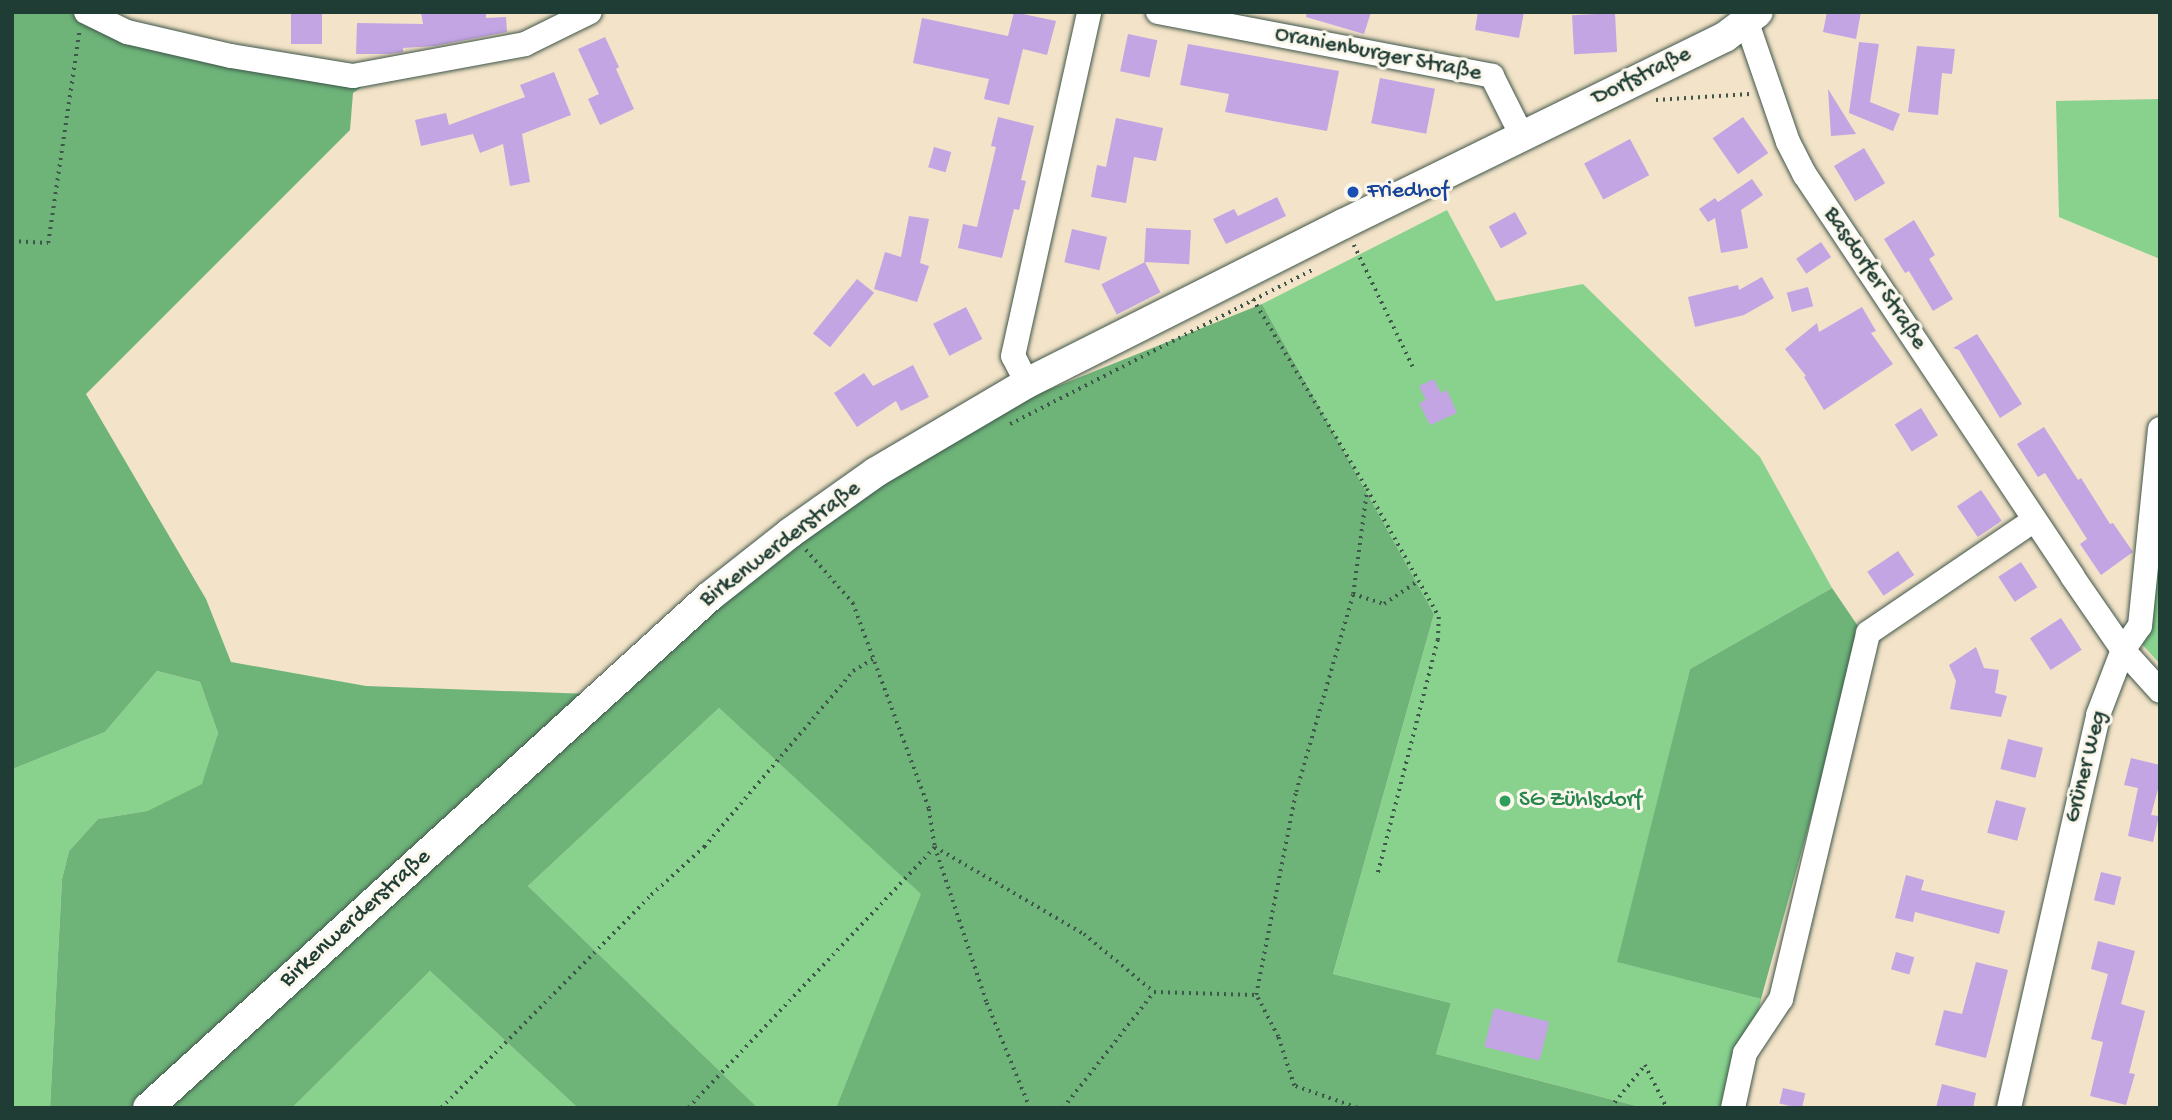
<!DOCTYPE html>
<meta charset="utf-8">
<style>
body{margin:0}
#map{position:relative;width:2172px;height:1120px;overflow:hidden;background:#f3e3c8;font-family:"Gochi Hand",sans-serif}
div>[style]{position:absolute}
.green>*{inset:0;background:#88d28e}
.forest>*{inset:0;background:#6eb479}
.building>*{inset:0;background:#c3a5e4;transform-origin:0 0}
.path>*{height:3.5px;margin-top:-1.75px;transform-origin:0;background:repeating-linear-gradient(90deg,#3f564a 0 2px,transparent 0 7px)}
.roads{filter:drop-shadow(0 0 2px #3f564a) drop-shadow(0 0 2px #3f564a)}
.minor>*{height:24px;margin:-12px;padding:0 12px;transform-origin:12px;border-radius:12px;background:#fff}
.tertiary>*{height:30px;margin:-15px;padding:0 15px;transform-origin:15px;border-radius:15px;background:#fff}
.dots>*{width:19px;height:19px;translate:-50% -50%;box-sizing:border-box;border:4px solid #fbf7ec;border-radius:50%}
span{translate:-50% -50%;white-space:nowrap;text-align:center;line-height:1.15;-webkit-text-stroke:6px #fbf7ec;paint-order:stroke}
.street-label{font-size:23px;color:#1f3d34}
.transit-label{font-size:23px;color:#164399}
.left{translate:0 -50%;text-align:left}
.leisure-label{font-size:23px;color:#27864d}
.frame{position:absolute;inset:0;border:14px solid #1f3d34;pointer-events:none}
</style>
<div id="map">
<div class="green">
<i style="clip-path:polygon(2160px 99px,2160px 259px,2059px 217px,2056px 101px)"></i>
<i style="clip-path:polygon(1447px 210px,1496px 301px,1583px 284px,1760px 457px,1832px 588px,1690px 669px,1618px 962px,1761px 999px,1740px 1108px,1644px 1108px,1436px 1054px,1451px 1003px,1333px 974px,1434px 614px,1262px 304px)"></i>
<i style="clip-path:polygon(2160px 436px,2160px 664px,2141px 643px)"></i>
<i style="clip-path:polygon(157px 671px,200px 682px,218px 733px,203px 784px,147px 811px,98px 819px,69px 851px,62px 879px,50px 1108px,12px 1108px,12px 776px,15px 768px,105px 732px)"></i>
<i style="clip-path:polygon(719px 708px,922px 894px,836px 1108px,758px 1108px,528px 886px)"></i>
<i style="clip-path:polygon(430px 971px,578px 1108px,292px 1108px)"></i>
</div>
<div class="forest">
<i style="clip-path:polygon(12px 12px,96px 12px,373px 79px,353px 93px,350px 130px,86px 394px,206px 599px,231px 662px,366px 686px,617px 695px,801px 536px,872px 487px,1013px 404px,1262px 304px,1434px 614px,1333px 974px,1451px 1003px,1436px 1054px,1644px 1108px,836px 1108px,921px 894px,719px 708px,528px 886px,758px 1108px,578px 1108px,430px 971px,292px 1108px,50px 1108px,62px 879px,69px 851px,98px 819px,147px 811px,202px 784px,218px 733px,200px 682px,157px 671px,105px 732px,15px 768px,12px 775px)"></i>
<i style="clip-path:polygon(1832px 588px,1862px 632px,1761px 999px,1617px 962px,1690px 669px)"></i>
</div>
<div class="building">
<i style="left:291px;top:12px;width:31px;height:32px"></i>
<i style="clip-path:polygon(421px 12px,486px 12px,486px 18px,506px 17px,507px 32px,435px 46px,403px 48px,403px 52px,389px 54px,356px 54px,357px 23px,423px 24px)"></i>
<i style="clip-path:polygon(1014px 12px,1056px 21px,1047px 55px,1023px 49px,1009px 105px,984px 99px,989px 79px,913px 63px,922px 18px,1008px 36px)"></i>
<i style="clip-path:polygon(1307px 12px,1371px 12px,1364px 34px,1306px 17px)"></i>
<i style="clip-path:polygon(1478px 12px,1524px 12px,1519px 38px,1475px 30px)"></i>
<i style="clip-path:polygon(1827px 12px,1861px 12px,1856px 39px,1823px 32px)"></i>
<i style="left:1615px;top:13px;width:39px;height:43px;rotate:87deg"></i>
<i style="left:1128px;top:34px;width:30px;height:38px;rotate:12deg"></i>
<i style="clip-path:polygon(605px 37px,619px 67px,616px 69px,634px 109px,600px 125px,588px 99px,599px 94px,578px 49px)"></i>
<i style="clip-path:polygon(1859px 42px,1879px 44px,1870px 102px,1900px 114px,1893px 131px,1849px 113px)"></i>
<i style="clip-path:polygon(1188px 44px,1339px 71px,1327px 131px,1225px 112px,1229px 94px,1180px 85px)"></i>
<i style="clip-path:polygon(1917px 46px,1955px 49px,1952px 74px,1942px 73px,1938px 115px,1908px 112px)"></i>
<i style="clip-path:polygon(554px 72px,571px 115px,522px 134px,530px 182px,510px 186px,503px 144px,480px 153px,473px 134px,421px 146px,415px 120px,446px 113px,449px 125px,525px 97px,520px 85px)"></i>
<i style="left:1380px;top:78px;width:56px;height:46px;rotate:11deg"></i>
<i style="clip-path:polygon(1828px 89px,1856px 134px,1831px 136px)"></i>
<i style="clip-path:polygon(998px 117px,1034px 126px,1021px 180px,1026px 181px,1019px 210px,1014px 209px,1002px 258px,958px 248px,963px 224px,977px 227px,996px 147px,991px 146px)"></i>
<i style="left:1743px;top:117px;width:44px;height:37px;rotate:55deg"></i>
<i style="clip-path:polygon(1116px 118px,1163px 128px,1156px 161px,1134px 157px,1126px 203px,1091px 197px,1097px 165px,1106px 167px)"></i>
<i style="left:1630px;top:139px;width:41px;height:52px;rotate:62deg"></i>
<i style="left:934px;top:147px;width:18px;height:21px;rotate:16deg"></i>
<i style="left:1864px;top:148px;width:41px;height:35px;rotate:59deg"></i>
<i style="clip-path:polygon(1752px 179px,1763px 195px,1741px 210px,1748px 248px,1721px 253px,1715px 218px,1708px 222px,1699px 209px,1715px 198px,1718px 202px)"></i>
<i style="clip-path:polygon(1277px 197px,1286px 216px,1226px 244px,1213px 219px,1234px 209px,1238px 216px)"></i>
<i style="left:1515px;top:212px;width:25px;height:30px;rotate:61deg"></i>
<i style="clip-path:polygon(909px 216px,929px 219px,920px 263px,929px 266px,917px 302px,874px 289px,885px 252px,901px 257px)"></i>
<i style="clip-path:polygon(1914px 220px,1935px 255px,1929px 259px,1953px 299px,1933px 311px,1909px 271px,1905px 273px,1884px 239px)"></i>
<i style="left:1146px;top:228px;width:45px;height:34px;rotate:3deg"></i>
<i style="left:1072px;top:229px;width:36px;height:34px;rotate:13deg"></i>
<i style="left:1821px;top:242px;width:18px;height:30px;rotate:56deg"></i>
<i style="left:1145px;top:262px;width:34px;height:49px;rotate:63deg"></i>
<i style="clip-path:polygon(1762px 277px,1774px 298px,1744px 315px,1695px 327px,1688px 297px,1738px 285px,1739px 290px)"></i>
<i style="left:857px;top:279px;width:22px;height:70px;rotate:39deg"></i>
<i style="left:1808px;top:287px;width:20px;height:22px;rotate:75deg"></i>
<i style="left:966px;top:307px;width:36px;height:37px;rotate:63deg"></i>
<i style="clip-path:polygon(1862px 307px,1876px 331px,1871px 333px,1893px 364px,1824px 410px,1804px 377px,1806px 376px,1785px 349px,1817px 323px,1819px 332px)"></i>
<i style="clip-path:polygon(1977px 334px,2022px 404px,2000px 418px,1959px 350px,1953px 348px)"></i>
<i style="clip-path:polygon(913px 365px,929px 397px,901px 411px,896px 401px,857px 427px,834px 393px,864px 373px,873px 386px)"></i>
<i style="clip-path:polygon(1434px 379px,1441px 393px,1447px 390px,1457px 413px,1430px 425px,1419px 403px,1426px 400px,1419px 386px)"></i>
<i style="left:1921px;top:408px;width:32px;height:31px;rotate:58deg"></i>
<i style="clip-path:polygon(2044px 427px,2078px 480px,2081px 478px,2110px 524px,2113px 523px,2133px 552px,2101px 575px,2080px 544px,2087px 539px,2045px 473px,2038px 477px,2017px 444px)"></i>
<i style="left:1981px;top:490px;width:37px;height:29px;rotate:56deg"></i>
<i style="left:1898px;top:551px;width:29px;height:37px;rotate:56deg"></i>
<i style="left:2021px;top:562px;width:30px;height:27px;rotate:57deg"></i>
<i style="left:2061px;top:618px;width:38px;height:37px;rotate:57deg"></i>
<i style="clip-path:polygon(1976px 647px,1984px 668px,1999px 670px,1995px 693px,2007px 696px,2001px 717px,1950px 709px,1956px 681px,1949px 665px)"></i>
<i style="left:2008px;top:739px;width:36px;height:31px;rotate:14deg"></i>
<i style="clip-path:polygon(2131px 758px,2160px 765px,2160px 782px,2151px 815px,2159px 816px,2153px 842px,2128px 836px,2138px 788px,2124px 785px)"></i>
<i style="left:1996px;top:800px;width:31px;height:34px;rotate:15deg"></i>
<i style="left:2101px;top:872px;width:21px;height:29px;rotate:14deg"></i>
<i style="clip-path:polygon(1906px 875px,1924px 880px,1921px 890px,2005px 911px,1999px 934px,1915px 912px,1913px 922px,1895px 918px)"></i>
<i style="clip-path:polygon(2098px 941px,2135px 951px,2121px 1004px,2145px 1011px,2129px 1073px,2135px 1074px,2126px 1105px,2090px 1096px,2103px 1042px,2091px 1039px,2108px 974px,2091px 969px)"></i>
<i style="left:1896px;top:952px;width:19px;height:18px;rotate:16deg"></i>
<i style="clip-path:polygon(1976px 962px,2008px 970px,1986px 1058px,1935px 1045px,1944px 1010px,1962px 1014px)"></i>
<i style="left:1494px;top:1008px;width:57px;height:40px;rotate:14deg"></i>
<i style="clip-path:polygon(1942px 1084px,1976px 1093px,1973px 1108px,1936px 1108px)"></i>
<i style="left:1783px;top:1088px;width:23px;height:16px;rotate:13deg"></i>
</div>
<div class="path">
<i style="left:1656px;top:100px;width:94px;rotate:-3.7deg"></i>
<i style="left:12px;top:241px;width:36px;rotate:3deg"></i>
<i style="left:48px;top:243px;width:213px;rotate:-81.6deg"></i>
<i style="left:1354px;top:245px;width:138px;rotate:64.2deg"></i>
<i style="left:1253px;top:299px;width:222px;rotate:59deg"></i>
<i style="left:1367px;top:489px;width:147px;rotate:60.6deg"></i>
<i style="left:1439px;top:617px;width:23px;rotate:92deg"></i>
<i style="left:1438px;top:640px;width:242px;rotate:104.4deg"></i>
<i style="left:1010px;top:424px;width:339px;rotate:-27deg"></i>
<i style="left:806px;top:550px;width:71px;rotate:48.4deg"></i>
<i style="left:853px;top:603px;width:220px;rotate:69.7deg"></i>
<i style="left:929px;top:809px;width:38px;rotate:81deg"></i>
<i style="left:935px;top:847px;width:164px;rotate:71.6deg"></i>
<i style="left:987px;top:1003px;width:113px;rotate:67.7deg"></i>
<i style="left:1353px;top:594px;width:33px;rotate:18deg"></i>
<i style="left:1384px;top:604px;width:41px;rotate:-34.1deg"></i>
<i style="left:441px;top:1108px;width:299px;rotate:-45.4deg"></i>
<i style="left:651px;top:895px;width:72px;rotate:-42.2deg"></i>
<i style="left:704px;top:847px;width:231px;rotate:-49.7deg"></i>
<i style="left:853px;top:671px;width:23px;rotate:-31deg"></i>
<i style="left:688px;top:1108px;width:359px;rotate:-46.6deg"></i>
<i style="left:935px;top:847px;width:173px;rotate:30.3deg"></i>
<i style="left:1084px;top:934px;width:91px;rotate:39.6deg"></i>
<i style="left:1063px;top:1108px;width:147px;rotate:-51.9deg"></i>
<i style="left:1154px;top:992px;width:102px;rotate:1.7deg"></i>
<i style="left:1357px;top:1108px;width:67px;rotate:-160.8deg"></i>
<i style="left:1294px;top:1086px;width:52px;rotate:-108.1deg"></i>
<i style="left:1278px;top:1037px;width:47px;rotate:-117.6deg"></i>
<i style="left:1256px;top:995px;width:207px;rotate:-78.9deg"></i>
<i style="left:1296px;top:792px;width:206px;rotate:-73.9deg"></i>
<i style="left:1353px;top:594px;width:106px;rotate:-82.4deg"></i>
<i style="left:1610px;top:1108px;width:55px;rotate:-50.9deg"></i>
<i style="left:1645px;top:1065px;width:48px;rotate:62.9deg"></i>
</div>
<div class="roads">
<div class="minor">
<i style="left:86px;top:12px;width:46px;rotate:26deg"></i>
<i style="left:127px;top:32px;width:107px;rotate:13deg"></i>
<i style="left:231px;top:56px;width:124px;rotate:9.3deg"></i>
<i style="left:353px;top:76px;width:175px;rotate:-10.5deg"></i>
<i style="left:525px;top:44px;width:72px;rotate:-26.2deg"></i>
<i style="left:1158px;top:12px;width:340px;rotate:10.8deg"></i>
<i style="left:1492px;top:76px;width:67px;rotate:63.4deg"></i>
<i style="left:1747px;top:23px;width:126px;rotate:71deg"></i>
<i style="left:1788px;top:142px;width:37px;rotate:63deg"></i>
<i style="left:1805px;top:175px;width:482px;rotate:56.3deg"></i>
<i style="left:2072px;top:576px;width:90px;rotate:55.4deg"></i>
<i style="left:2123px;top:650px;width:55px;rotate:47.9deg"></i>
<i style="left:1027px;top:383px;width:30px;rotate:-117deg"></i>
<i style="left:1013px;top:356px;width:352px;rotate:-77.5deg"></i>
<i style="left:1733px;top:1108px;width:56px;rotate:-77.7deg"></i>
<i style="left:1745px;top:1053px;width:65px;rotate:-56.3deg"></i>
<i style="left:1781px;top:999px;width:376px;rotate:-76.6deg"></i>
<i style="left:1868px;top:633px;width:201px;rotate:-34.2deg"></i>
<i style="left:2009px;top:1108px;width:403px;rotate:-77.2deg"></i>
<i style="left:2098px;top:715px;width:70px;rotate:-69deg"></i>
<i style="left:2123px;top:650px;width:29px;rotate:-55deg"></i>
<i style="left:2140px;top:626px;width:198px;rotate:-84.2deg"></i>
</div>
<div class="tertiary">
<i style="left:148px;top:1108px;width:759px;rotate:-42.33deg"></i>
<i style="left:709px;top:597px;width:103px;rotate:-38.3deg"></i>
<i style="left:790px;top:533px;width:105px;rotate:-35.3deg"></i>
<i style="left:876px;top:472px;width:175px;rotate:-30.5deg"></i>
<i style="left:1027px;top:383px;width:354px;rotate:-26.7deg"></i>
<i style="left:1343px;top:224px;width:425px;rotate:-26.1deg"></i>
<i style="left:1725px;top:37px;width:41px;rotate:-37.1deg"></i>
</div>
</div>
<div class="dots">
<i style="left:1353px;top:192px;background:#1a4fb4"></i>
<i style="left:1505px;top:801px;background:#2e9e5b"></i>
</div>
<div class="street-label">
<span style="left:1378px;top:55px;rotate:11deg">Oranienburger Straße</span>
<span style="left:1642px;top:77px;rotate:-26deg">Dorfstraße</span>
<span style="left:1874px;top:279px;rotate:56deg">Basdorfer Straße</span>
<span style="left:781px;top:545px;rotate:-37deg">Birkenwerderstraße</span>
<span style="left:2087px;top:767px;rotate:-76deg">Grüner Weg</span>
<span style="left:356px;top:919px;rotate:-42deg">Birkenwerderstraße</span>
</div>
<div class="transit-label">
<span class="left" style="left:1367px;top:192px">Friedhof</span>
</div>
<div class="leisure-label">
<span class="left" style="left:1519px;top:801px">SG Zühlsdorf</span>
</div>
<div class="frame"></div>
</div>
